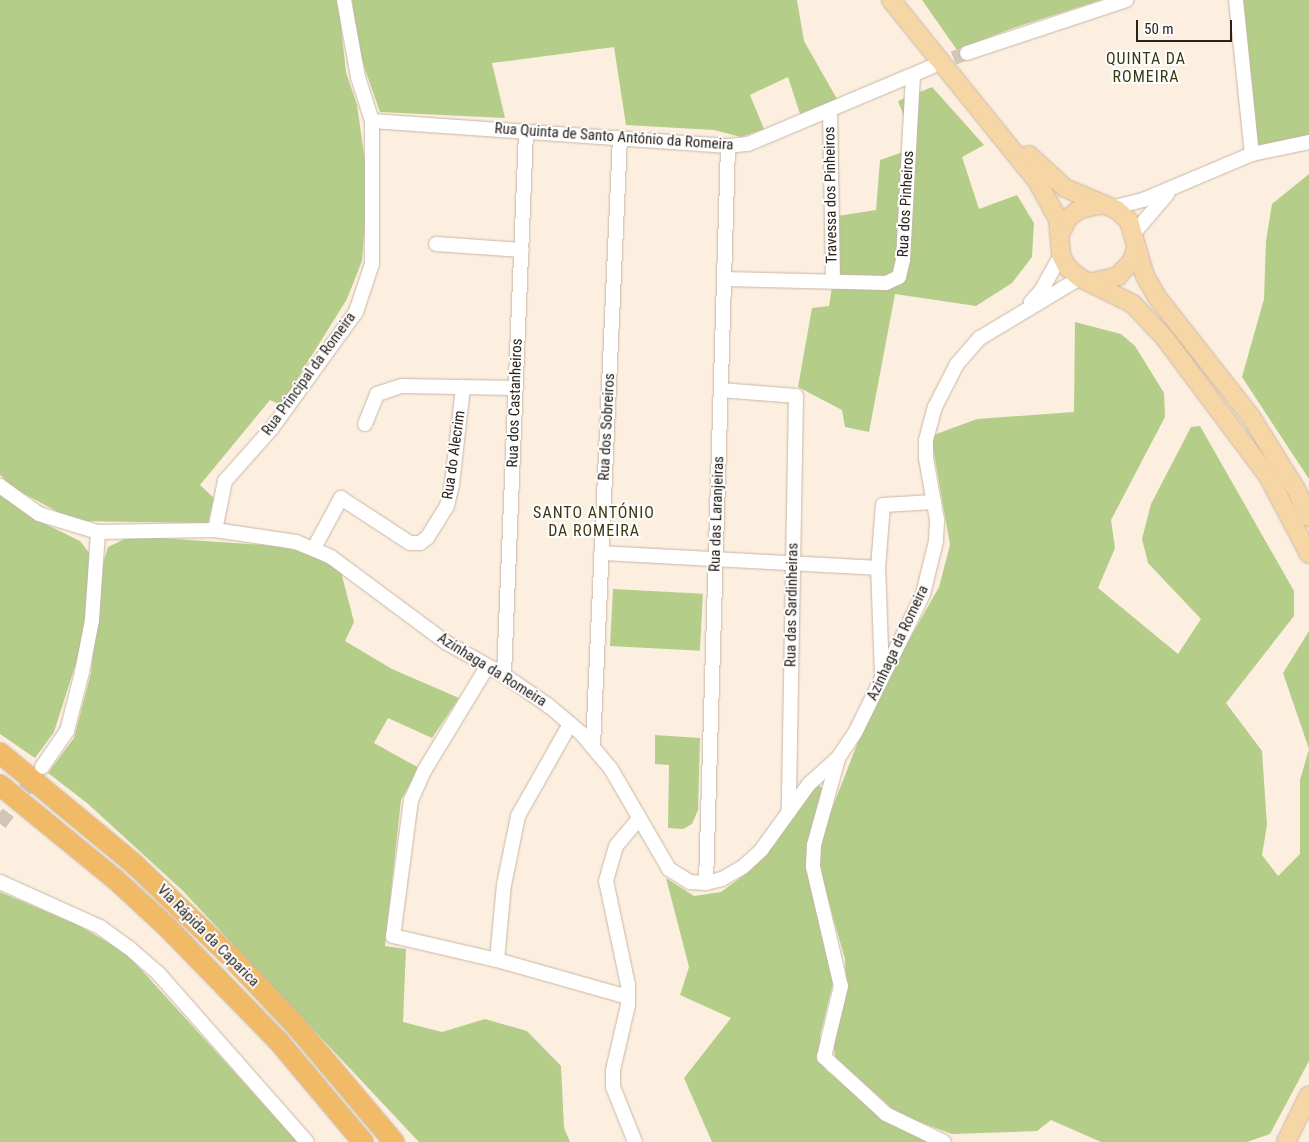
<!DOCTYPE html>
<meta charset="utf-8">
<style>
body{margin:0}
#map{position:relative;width:1309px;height:1142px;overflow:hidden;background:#fdefe0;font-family:"Roboto Condensed",sans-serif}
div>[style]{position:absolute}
.green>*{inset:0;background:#b4cd89;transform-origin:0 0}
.minor-tunnel>*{height:14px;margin-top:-7px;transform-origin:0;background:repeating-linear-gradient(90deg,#d3c6b9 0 14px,transparent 0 21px)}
.roads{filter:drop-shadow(0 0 1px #c6b6a5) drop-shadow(0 0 1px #c6b6a5)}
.minor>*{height:14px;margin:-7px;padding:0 7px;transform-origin:7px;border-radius:7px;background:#fff}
.major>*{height:18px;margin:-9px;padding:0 9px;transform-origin:9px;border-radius:9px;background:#f6d6a4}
.highway>*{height:20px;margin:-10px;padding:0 10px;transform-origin:10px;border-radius:10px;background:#f0ba67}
span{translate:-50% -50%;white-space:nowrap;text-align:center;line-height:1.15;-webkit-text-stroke:4px #fefefe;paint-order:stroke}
.street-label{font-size:15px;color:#29231c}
.neighbourhood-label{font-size:16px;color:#383910;letter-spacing:1px}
.scale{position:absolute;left:1136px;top:20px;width:96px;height:22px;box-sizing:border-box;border:2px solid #29231c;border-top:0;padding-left:6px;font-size:15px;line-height:18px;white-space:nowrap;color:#29231c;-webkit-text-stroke:4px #fefefe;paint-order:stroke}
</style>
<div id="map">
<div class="green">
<i style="clip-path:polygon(0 0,338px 0,346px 72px,357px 105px,368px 182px,362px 261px,347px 299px,281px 405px,270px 400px,200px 485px,214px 498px,208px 523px,75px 521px,15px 489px,0 475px)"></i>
<i style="clip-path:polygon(352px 0,797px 0,804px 41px,837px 99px,800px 114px,788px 77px,750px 95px,764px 129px,741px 137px,714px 130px,626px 125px,614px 47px,492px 63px,505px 118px,380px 112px,358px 49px)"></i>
<i style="clip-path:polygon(922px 0,1101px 0,1010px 29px,957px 50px)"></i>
<i style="clip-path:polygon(1241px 0,1309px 0,1309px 135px,1257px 147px)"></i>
<i style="clip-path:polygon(932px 87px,984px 145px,962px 157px,979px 209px,1017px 195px,1034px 223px,1032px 257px,1012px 283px,976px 306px,895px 294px,869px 432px,845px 427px,842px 410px,798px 387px,812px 308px,829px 306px,833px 281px,831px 217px,876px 210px,880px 160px,903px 152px,910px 132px,898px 101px)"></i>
<i style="clip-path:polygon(1309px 174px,1309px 479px,1242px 377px,1264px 299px,1266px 241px,1272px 204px)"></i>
<i style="clip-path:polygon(1075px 322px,1121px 334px,1135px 346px,1164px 393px,1165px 417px,1111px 520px,1115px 548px,1098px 588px,1178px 654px,1201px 619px,1148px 563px,1142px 539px,1151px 504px,1191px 427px,1200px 426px,1294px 591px,1294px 616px,1226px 703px,1262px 751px,1267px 825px,1262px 855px,1278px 876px,1300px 854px,1300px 780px,1309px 749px,1283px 673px,1309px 631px,1309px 1061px,1270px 1134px,1247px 1142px,1101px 1142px,1051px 1120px,1037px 1131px,952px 1134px,898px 1114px,835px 1057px,833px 1038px,846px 992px,845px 959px,819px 868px,821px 837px,863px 729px,888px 677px,939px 587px,950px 545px,931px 436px,977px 419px,1074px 412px)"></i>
<i style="clip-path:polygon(0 495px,31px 517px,80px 541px,90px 554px,83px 641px,54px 732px,35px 758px,0 734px)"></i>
<i style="clip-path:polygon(131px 536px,278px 546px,314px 555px,341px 572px,354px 622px,345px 641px,392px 669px,459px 698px,432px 738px,388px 718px,374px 743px,419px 768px,401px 800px,385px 946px,406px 949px,403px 1022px,442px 1032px,485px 1019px,527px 1031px,561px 1066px,564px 1128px,570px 1142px,419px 1142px,182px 890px,87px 803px,48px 773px,74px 738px,91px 673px,101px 570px,108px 547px)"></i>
<i style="left:613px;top:589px;width:90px;height:57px;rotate:3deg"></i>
<i style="clip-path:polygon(655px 735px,700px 738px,698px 810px,692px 824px,683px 829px,668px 828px,669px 765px,655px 764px)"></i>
<i style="clip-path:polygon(818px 785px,825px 790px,812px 825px,806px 866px,834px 979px,820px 1036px,826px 1070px,858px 1096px,930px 1142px,712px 1142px,684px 1078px,731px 1018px,680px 995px,689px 967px,666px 878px,694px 896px,721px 892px,743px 876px,774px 845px,794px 813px)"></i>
<i style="clip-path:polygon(0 892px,78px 925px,126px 953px,298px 1142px,0 1142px)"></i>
</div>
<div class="minor-tunnel">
<i style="left:934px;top:66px;width:35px;rotate:-22deg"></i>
<i style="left:0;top:824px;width:63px;rotate:-54deg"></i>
</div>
<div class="roads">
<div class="minor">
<i style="left:1236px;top:0;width:155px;rotate:84.1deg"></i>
<i style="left:967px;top:53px;width:168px;rotate:-18.4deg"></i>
<i style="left:830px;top:110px;width:171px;rotate:89deg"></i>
<i style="left:372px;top:121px;width:357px;rotate:4deg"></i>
<i style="left:728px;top:146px;width:20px;rotate:-6deg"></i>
<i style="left:748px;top:144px;width:199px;rotate:-22.8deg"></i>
<i style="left:1111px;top:208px;width:33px;rotate:-14deg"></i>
<i style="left:1143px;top:200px;width:118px;rotate:-22.9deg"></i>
<i style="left:1252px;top:154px;width:58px;rotate:-11.9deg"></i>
<i style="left:1134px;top:233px;width:52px;rotate:-49.6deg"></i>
<i style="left:436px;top:244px;width:86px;rotate:4deg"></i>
<i style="left:724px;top:279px;width:162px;rotate:1.4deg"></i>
<i style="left:886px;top:283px;width:14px;rotate:-25deg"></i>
<i style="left:899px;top:277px;width:17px;rotate:-77deg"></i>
<i style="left:903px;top:260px;width:185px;rotate:-86.9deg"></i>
<i style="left:1031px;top:302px;width:15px;rotate:-48deg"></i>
<i style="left:1041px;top:291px;width:41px;rotate:-60.9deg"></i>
<i style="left:721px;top:390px;width:75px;rotate:4.6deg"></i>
<i style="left:796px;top:396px;width:416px;rotate:91deg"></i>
<i style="left:365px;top:424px;width:32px;rotate:-68deg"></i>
<i style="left:377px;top:394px;width:26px;rotate:-18deg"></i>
<i style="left:402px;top:386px;width:114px;rotate:1deg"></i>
<i style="left:0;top:486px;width:48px;rotate:35.7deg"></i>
<i style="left:39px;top:514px;width:62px;rotate:17deg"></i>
<i style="left:98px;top:532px;width:117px;rotate:-1deg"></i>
<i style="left:215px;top:530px;width:82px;rotate:8.4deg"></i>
<i style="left:296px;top:542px;width:38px;rotate:23deg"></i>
<i style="left:331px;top:557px;width:144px;rotate:36.6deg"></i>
<i style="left:447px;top:643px;width:65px;rotate:29.3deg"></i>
<i style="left:504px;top:675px;width:55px;rotate:34.6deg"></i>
<i style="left:549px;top:706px;width:42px;rotate:40.2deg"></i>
<i style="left:581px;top:733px;width:47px;rotate:50.2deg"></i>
<i style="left:611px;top:769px;width:116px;rotate:59.9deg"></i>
<i style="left:669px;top:869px;width:25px;rotate:32deg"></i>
<i style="left:690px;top:882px;width:16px;rotate:4deg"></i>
<i style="left:706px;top:883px;width:16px;rotate:-14deg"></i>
<i style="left:722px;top:879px;width:24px;rotate:-30deg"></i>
<i style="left:743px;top:867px;width:26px;rotate:-43deg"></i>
<i style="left:762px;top:849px;width:80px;rotate:-54.1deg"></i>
<i style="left:809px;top:784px;width:39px;rotate:-42deg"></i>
<i style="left:838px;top:758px;width:30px;rotate:-56deg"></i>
<i style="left:855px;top:733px;width:155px;rotate:-63.9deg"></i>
<i style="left:923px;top:594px;width:55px;rotate:-76.2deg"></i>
<i style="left:936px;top:541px;width:21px;rotate:-87deg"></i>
<i style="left:937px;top:520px;width:63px;rotate:-100.1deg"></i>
<i style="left:926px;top:458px;width:18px;rotate:-90deg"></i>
<i style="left:926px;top:440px;width:34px;rotate:-75deg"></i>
<i style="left:935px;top:407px;width:48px;rotate:-62.9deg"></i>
<i style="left:957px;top:364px;width:35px;rotate:-49deg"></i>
<i style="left:980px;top:338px;width:117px;rotate:-31deg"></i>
<i style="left:215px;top:530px;width:50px;rotate:-78.5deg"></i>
<i style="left:225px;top:481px;width:71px;rotate:-48.4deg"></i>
<i style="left:272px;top:428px;width:143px;rotate:-54.1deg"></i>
<i style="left:356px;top:312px;width:51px;rotate:-71.6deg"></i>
<i style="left:372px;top:264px;width:143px;rotate:-90deg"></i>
<i style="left:372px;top:121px;width:46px;rotate:-107.7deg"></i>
<i style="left:358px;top:77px;width:78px;rotate:-100.3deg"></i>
<i style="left:314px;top:548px;width:57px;rotate:-61.6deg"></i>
<i style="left:341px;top:498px;width:82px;rotate:33.1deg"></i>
<i style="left:410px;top:543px;width:10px"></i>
<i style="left:420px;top:543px;width:9px;rotate:-36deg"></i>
<i style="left:427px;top:538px;width:38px;rotate:-58deg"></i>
<i style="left:447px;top:506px;width:23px;rotate:-77deg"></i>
<i style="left:452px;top:484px;width:98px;rotate:-83.5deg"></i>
<i style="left:601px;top:553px;width:277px;rotate:3.1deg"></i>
<i style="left:487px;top:667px;width:122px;rotate:121.2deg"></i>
<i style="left:424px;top:771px;width:32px;rotate:114deg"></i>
<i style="left:411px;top:800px;width:137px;rotate:97.5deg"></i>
<i style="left:393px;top:936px;width:107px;rotate:13deg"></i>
<i style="left:497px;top:960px;width:136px;rotate:15.8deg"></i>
<i style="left:504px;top:675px;width:544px;rotate:-87.68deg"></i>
<i style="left:882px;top:675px;width:107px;rotate:-92.1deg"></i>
<i style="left:878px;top:568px;width:63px;rotate:-85.5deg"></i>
<i style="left:883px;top:505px;width:51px;rotate:-3.4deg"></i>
<i style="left:593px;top:746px;width:609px;rotate:-87.46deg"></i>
<i style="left:838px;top:759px;width:89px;rotate:105.6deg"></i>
<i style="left:814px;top:845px;width:22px;rotate:93deg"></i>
<i style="left:813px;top:867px;width:122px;rotate:76.8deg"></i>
<i style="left:841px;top:986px;width:73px;rotate:103.5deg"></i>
<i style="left:824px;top:1057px;width:84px;rotate:42.6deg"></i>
<i style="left:886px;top:1114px;width:64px;rotate:25.8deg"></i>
<i style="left:42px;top:767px;width:44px;rotate:-55.2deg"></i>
<i style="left:67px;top:731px;width:61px;rotate:-75.7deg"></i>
<i style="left:82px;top:672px;width:53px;rotate:-79.1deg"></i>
<i style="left:92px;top:620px;width:88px;rotate:-86.1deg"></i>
<i style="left:0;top:882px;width:110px;rotate:24.2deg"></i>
<i style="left:100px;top:927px;width:34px;rotate:36deg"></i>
<i style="left:128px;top:947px;width:40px;rotate:41deg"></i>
<i style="left:158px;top:973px;width:225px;rotate:48.6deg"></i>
<i style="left:706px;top:883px;width:737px;rotate:-88.29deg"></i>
<i style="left:497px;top:960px;width:75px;rotate:-84.7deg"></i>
<i style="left:504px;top:885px;width:70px;rotate:-78.5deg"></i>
<i style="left:518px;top:816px;width:106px;rotate:-60.5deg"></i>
<i style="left:635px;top:1142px;width:59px;rotate:-111.8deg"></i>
<i style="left:613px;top:1087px;width:17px;rotate:-90deg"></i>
<i style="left:613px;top:1070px;width:67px;rotate:-77deg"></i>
<i style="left:628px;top:1005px;width:20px;rotate:-90deg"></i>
<i style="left:628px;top:985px;width:106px;rotate:-101.9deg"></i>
<i style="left:606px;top:881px;width:36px;rotate:-74deg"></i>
<i style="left:616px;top:846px;width:35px;rotate:-50deg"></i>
</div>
<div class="major">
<i style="left:891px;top:0;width:233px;rotate:51.1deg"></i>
<i style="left:1037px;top:181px;width:43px;rotate:61.1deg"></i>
<i style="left:1058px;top:219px;width:36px;rotate:85deg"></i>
<i style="left:1061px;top:255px;width:13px;rotate:63deg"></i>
<i style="left:1067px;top:267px;width:17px;rotate:40deg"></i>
<i style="left:1080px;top:278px;width:59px;rotate:26.1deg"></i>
<i style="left:1133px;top:304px;width:45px;rotate:46.8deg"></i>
<i style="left:1164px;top:337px;width:174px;rotate:53.2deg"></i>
<i style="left:1268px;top:476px;width:88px;rotate:62.3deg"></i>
<i style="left:1029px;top:155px;width:49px;rotate:42.5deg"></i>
<i style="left:1065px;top:188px;width:56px;rotate:22.9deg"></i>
<i style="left:1117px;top:210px;width:16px;rotate:43deg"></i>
<i style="left:1129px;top:221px;width:57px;rotate:73.8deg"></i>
<i style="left:1145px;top:276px;width:24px;rotate:60deg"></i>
<i style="left:1157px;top:297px;width:152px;rotate:51.9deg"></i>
<i style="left:1251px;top:417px;width:87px;rotate:58.1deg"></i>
<i style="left:1297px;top:491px;width:29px;rotate:65deg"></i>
<i style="left:1061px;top:232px;width:16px;rotate:-63deg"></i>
<i style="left:1068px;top:218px;width:15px;rotate:-37deg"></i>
<i style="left:1080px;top:209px;width:21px;rotate:-11deg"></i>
<i style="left:1093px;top:282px;width:26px;rotate:-13deg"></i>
<i style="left:1118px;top:276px;width:21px;rotate:-47deg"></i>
<i style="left:1132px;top:261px;width:13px;rotate:-72deg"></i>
<i style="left:1286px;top:1142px;width:52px;rotate:-63.9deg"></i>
</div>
<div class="highway">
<i style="left:0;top:753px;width:173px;rotate:39.6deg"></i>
<i style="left:133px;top:863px;width:139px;rotate:43.8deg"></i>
<i style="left:233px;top:959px;width:95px;rotate:46.7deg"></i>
<i style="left:298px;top:1028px;width:149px;rotate:49.9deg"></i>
<i style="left:0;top:785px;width:149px;rotate:39.3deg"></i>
<i style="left:115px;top:879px;width:68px;rotate:42.6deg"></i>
<i style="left:165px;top:925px;width:165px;rotate:45.7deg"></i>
<i style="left:280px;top:1043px;width:129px;rotate:50deg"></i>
</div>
</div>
<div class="street-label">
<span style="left:614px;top:137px;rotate:4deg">Rua Quinta de Santo António da Romeira</span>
<span style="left:831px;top:195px;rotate:-91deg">Travessa dos Pinheiros</span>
<span style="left:906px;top:204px;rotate:-87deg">Rua dos Pinheiros</span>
<span style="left:309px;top:374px;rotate:-54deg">Rua Principal da Romeira</span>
<span style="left:515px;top:403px;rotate:-88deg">Rua dos Castanheiros</span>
<span style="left:607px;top:427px;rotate:-87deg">Rua dos Sobreiros</span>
<span style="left:454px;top:455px;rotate:-82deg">Rua do Alecrim</span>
<span style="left:717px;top:514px;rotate:-88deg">Rua das Laranjeiras</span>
<span style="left:792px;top:605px;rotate:-89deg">Rua das Sardinheiras</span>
<span style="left:898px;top:643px;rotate:-65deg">Azinhaga da Romeira</span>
<span style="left:492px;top:670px;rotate:32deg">Azinhaga da Romeira</span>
<span style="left:208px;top:936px;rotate:45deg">Via Rápida da Caparica</span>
</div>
<div class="neighbourhood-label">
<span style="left:1146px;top:68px">QUINTA DA<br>ROMEIRA</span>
<span style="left:594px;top:522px">SANTO ANTÓNIO<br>DA ROMEIRA</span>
</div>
<div class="scale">50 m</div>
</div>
